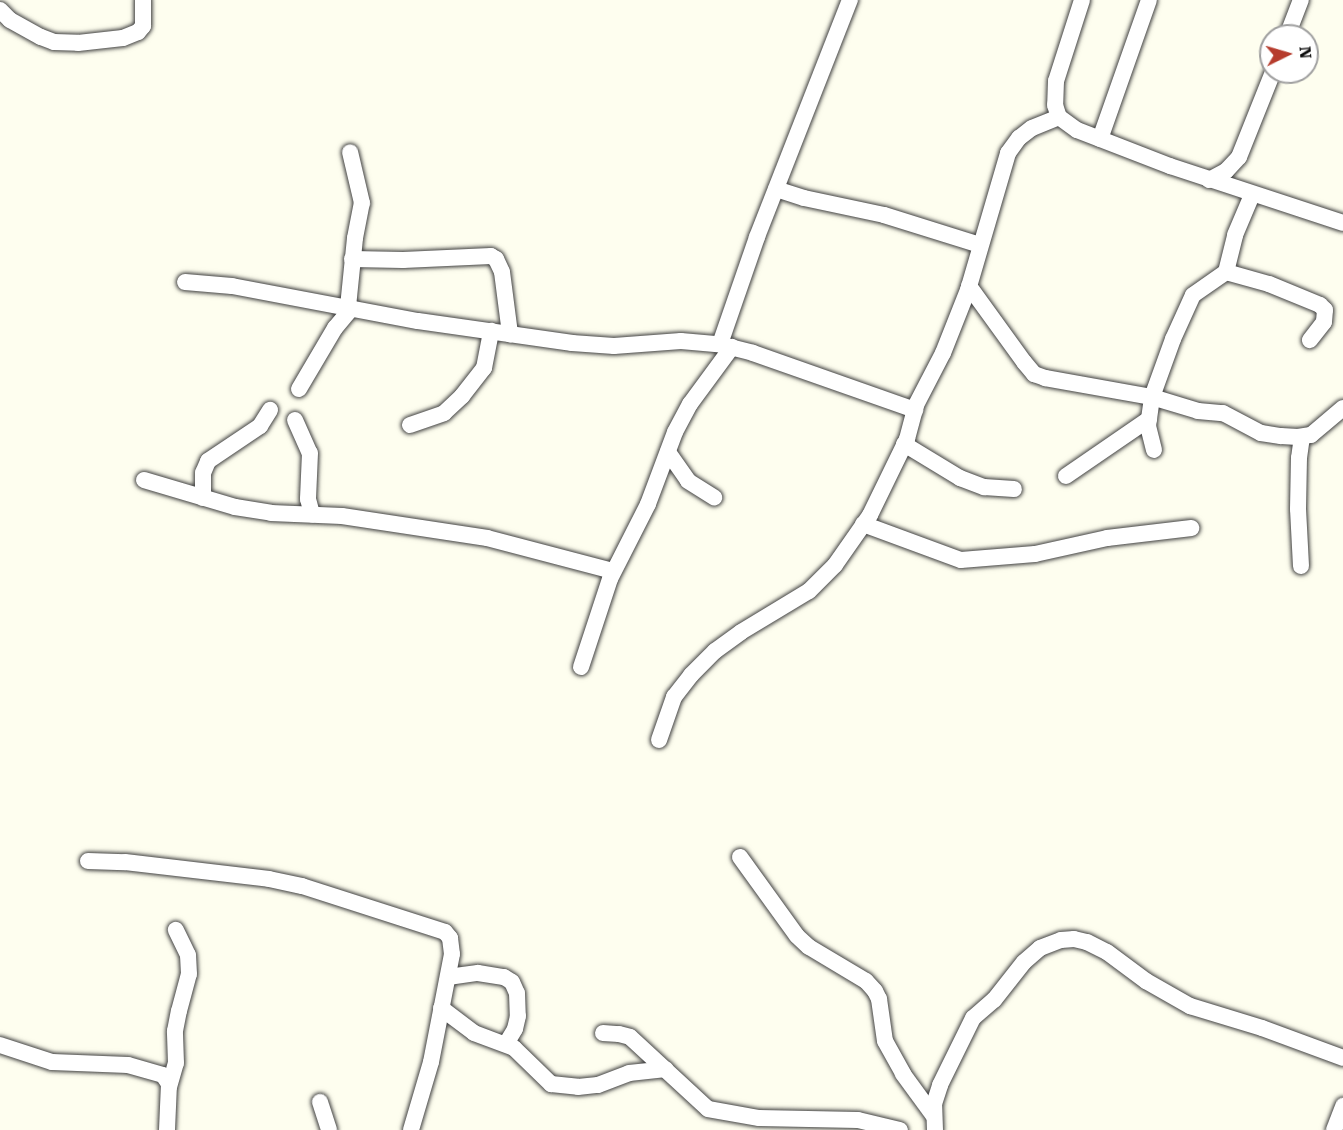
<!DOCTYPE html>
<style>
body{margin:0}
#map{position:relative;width:1343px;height:1130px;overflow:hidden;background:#fefeef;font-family:"Roboto Serif",serif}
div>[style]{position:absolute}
.roads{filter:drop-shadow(0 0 2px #414141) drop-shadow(0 0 2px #414141)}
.minor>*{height:16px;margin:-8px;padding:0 8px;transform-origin:8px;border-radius:8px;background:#fff}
span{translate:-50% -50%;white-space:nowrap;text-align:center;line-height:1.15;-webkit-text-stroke:6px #fff;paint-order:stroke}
.north{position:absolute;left:1259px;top:24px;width:60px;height:60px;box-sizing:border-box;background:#fff;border:2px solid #9f9f9f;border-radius:50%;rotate:85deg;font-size:16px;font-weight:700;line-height:24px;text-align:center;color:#0e0e0e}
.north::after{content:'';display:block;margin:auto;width:21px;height:27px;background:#b63c2d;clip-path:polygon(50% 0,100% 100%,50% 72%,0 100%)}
</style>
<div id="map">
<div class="roads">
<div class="minor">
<i style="left:1082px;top:0;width:85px;rotate:107.8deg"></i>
<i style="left:1056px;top:81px;width:24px;rotate:92deg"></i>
<i style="left:1055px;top:105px;width:13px;rotate:72deg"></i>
<i style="left:1059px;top:117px;width:22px;rotate:36deg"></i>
<i style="left:1077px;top:130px;width:100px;rotate:21.2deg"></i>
<i style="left:1170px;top:166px;width:182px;rotate:18.2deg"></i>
<i style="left:0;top:10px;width:14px;rotate:45deg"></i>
<i style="left:10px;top:20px;width:35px;rotate:29deg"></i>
<i style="left:41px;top:37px;width:14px;rotate:21deg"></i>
<i style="left:54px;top:42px;width:24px;rotate:2deg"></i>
<i style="left:78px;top:43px;width:45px;rotate:-6.3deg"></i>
<i style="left:123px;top:38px;width:16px;rotate:-22deg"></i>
<i style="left:138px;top:32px;width:8px;rotate:-50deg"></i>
<i style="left:143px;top:26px;width:26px;rotate:-90deg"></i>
<i style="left:1287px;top:36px;width:39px;rotate:-69deg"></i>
<i style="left:1100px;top:139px;width:147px;rotate:-70.6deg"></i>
<i style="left:1209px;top:180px;width:19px;rotate:-28deg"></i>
<i style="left:1226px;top:171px;width:19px;rotate:-47deg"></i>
<i style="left:1239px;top:157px;width:92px;rotate:-68.2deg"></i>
<i style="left:776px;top:189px;width:29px;rotate:18deg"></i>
<i style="left:804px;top:198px;width:82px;rotate:12deg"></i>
<i style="left:884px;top:215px;width:101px;rotate:17.4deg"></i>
<i style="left:352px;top:259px;width:51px;rotate:1.1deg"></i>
<i style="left:403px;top:260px;width:88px;rotate:-2.6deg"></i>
<i style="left:491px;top:256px;width:6px;rotate:31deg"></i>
<i style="left:496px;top:259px;width:14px;rotate:65deg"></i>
<i style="left:502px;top:272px;width:63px;rotate:82.6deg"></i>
<i style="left:1226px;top:272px;width:45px;rotate:15.6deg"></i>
<i style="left:1269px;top:284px;width:55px;rotate:22.4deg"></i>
<i style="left:1320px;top:305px;width:7px;rotate:45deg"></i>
<i style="left:1325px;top:310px;width:12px;rotate:95deg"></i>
<i style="left:1324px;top:322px;width:23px;rotate:128deg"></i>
<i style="left:185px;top:282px;width:47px;rotate:4.9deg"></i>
<i style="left:232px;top:286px;width:189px;rotate:10.7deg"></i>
<i style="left:418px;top:321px;width:156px;rotate:8.1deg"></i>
<i style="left:572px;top:343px;width:42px;rotate:4.1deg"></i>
<i style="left:614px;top:346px;width:67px;rotate:-4.3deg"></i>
<i style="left:681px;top:341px;width:37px;rotate:5deg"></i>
<i style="left:718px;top:344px;width:36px;rotate:14deg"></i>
<i style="left:753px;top:353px;width:172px;rotate:19.4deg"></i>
<i style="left:969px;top:286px;width:94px;rotate:54.1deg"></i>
<i style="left:1024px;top:362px;width:16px;rotate:50deg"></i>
<i style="left:1034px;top:374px;width:12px;rotate:20deg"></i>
<i style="left:1045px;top:378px;width:109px;rotate:10.1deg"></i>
<i style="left:1152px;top:397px;width:48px;rotate:16.9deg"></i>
<i style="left:1198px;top:411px;width:25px;rotate:5deg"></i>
<i style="left:1223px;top:413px;width:43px;rotate:27.8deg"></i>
<i style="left:1261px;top:433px;width:20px;rotate:9deg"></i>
<i style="left:1281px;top:436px;width:17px;rotate:3deg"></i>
<i style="left:1298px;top:437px;width:13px;rotate:-9deg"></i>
<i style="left:1311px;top:435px;width:42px;rotate:-40.2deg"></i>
<i style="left:348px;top:307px;width:69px;rotate:-84.2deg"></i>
<i style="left:355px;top:238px;width:36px;rotate:-79deg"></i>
<i style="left:362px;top:203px;width:52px;rotate:-103.2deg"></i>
<i style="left:720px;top:344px;width:113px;rotate:-70.9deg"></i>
<i style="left:757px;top:237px;width:255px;rotate:-68.6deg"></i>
<i style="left:299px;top:389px;width:71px;rotate:-59.5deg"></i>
<i style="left:335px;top:328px;width:26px;rotate:-50deg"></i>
<i style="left:295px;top:420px;width:36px;rotate:66deg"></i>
<i style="left:310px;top:453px;width:46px;rotate:92.5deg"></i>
<i style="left:308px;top:499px;width:16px;rotate:75deg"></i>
<i style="left:410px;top:425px;width:36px;rotate:-19deg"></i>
<i style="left:444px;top:413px;width:25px;rotate:-43deg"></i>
<i style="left:462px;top:396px;width:36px;rotate:-52deg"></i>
<i style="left:484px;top:368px;width:38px;rotate:-79deg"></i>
<i style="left:904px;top:444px;width:66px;rotate:31.3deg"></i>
<i style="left:960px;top:478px;width:26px;rotate:21deg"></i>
<i style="left:984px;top:487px;width:30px;rotate:4deg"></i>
<i style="left:1154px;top:450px;width:25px;rotate:-104deg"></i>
<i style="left:1148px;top:426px;width:29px;rotate:-82deg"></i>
<i style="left:1152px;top:397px;width:62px;rotate:-70.1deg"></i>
<i style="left:1173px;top:339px;width:48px;rotate:-65.6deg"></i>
<i style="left:1193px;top:295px;width:40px;rotate:-34.9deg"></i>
<i style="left:1226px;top:272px;width:38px;rotate:-76deg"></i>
<i style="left:1235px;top:235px;width:43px;rotate:-67deg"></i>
<i style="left:668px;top:452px;width:35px;rotate:55deg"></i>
<i style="left:688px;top:481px;width:31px;rotate:32deg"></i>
<i style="left:1066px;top:476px;width:101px;rotate:-34.5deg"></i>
<i style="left:144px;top:480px;width:95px;rotate:16.5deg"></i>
<i style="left:235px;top:507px;width:36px;rotate:9deg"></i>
<i style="left:271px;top:513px;width:71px;rotate:2.4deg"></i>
<i style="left:342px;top:516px;width:147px;rotate:8.6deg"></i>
<i style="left:487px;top:538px;width:130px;rotate:14.7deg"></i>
<i style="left:203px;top:498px;width:25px;rotate:-90deg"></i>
<i style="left:203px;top:473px;width:13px;rotate:-67deg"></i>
<i style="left:208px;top:461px;width:63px;rotate:-33.9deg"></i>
<i style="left:260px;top:426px;width:19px;rotate:-58deg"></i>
<i style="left:863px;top:524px;width:104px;rotate:20.2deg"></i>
<i style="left:961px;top:560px;width:74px;rotate:-4.6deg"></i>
<i style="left:1035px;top:554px;width:74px;rotate:-12.5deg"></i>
<i style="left:1107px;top:538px;width:85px;rotate:-6.8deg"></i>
<i style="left:1301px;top:566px;width:57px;rotate:-93deg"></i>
<i style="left:1298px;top:509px;width:51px;rotate:-88.9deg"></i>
<i style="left:1299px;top:458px;width:21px;rotate:-82deg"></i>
<i style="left:581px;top:667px;width:93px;rotate:-71.8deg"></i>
<i style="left:610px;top:579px;width:84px;rotate:-63.1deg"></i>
<i style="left:648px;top:504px;width:77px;rotate:-69.4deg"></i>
<i style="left:675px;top:432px;width:32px;rotate:-62deg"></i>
<i style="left:690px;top:404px;width:71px;rotate:-53.6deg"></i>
<i style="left:659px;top:740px;width:46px;rotate:-70.8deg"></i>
<i style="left:674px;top:697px;width:28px;rotate:-52deg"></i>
<i style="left:691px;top:675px;width:34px;rotate:-45deg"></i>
<i style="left:715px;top:651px;width:32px;rotate:-36deg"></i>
<i style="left:741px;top:632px;width:79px;rotate:-31.1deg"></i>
<i style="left:809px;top:591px;width:37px;rotate:-45deg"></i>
<i style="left:835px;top:565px;width:61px;rotate:-55deg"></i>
<i style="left:870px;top:515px;width:85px;rotate:-64deg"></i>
<i style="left:907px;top:439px;width:35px;rotate:-75deg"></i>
<i style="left:916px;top:405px;width:59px;rotate:-62.6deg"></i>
<i style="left:943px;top:353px;width:68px;rotate:-68.4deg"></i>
<i style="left:968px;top:290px;width:143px;rotate:-73.7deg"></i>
<i style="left:1008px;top:153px;width:19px;rotate:-54deg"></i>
<i style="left:1019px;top:138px;width:16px;rotate:-38deg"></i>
<i style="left:1032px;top:128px;width:29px;rotate:-22deg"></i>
<i style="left:740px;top:857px;width:97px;rotate:54.2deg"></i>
<i style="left:797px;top:936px;width:16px;rotate:43deg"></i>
<i style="left:809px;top:947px;width:66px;rotate:30.8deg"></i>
<i style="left:866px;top:981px;width:13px;rotate:48deg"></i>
<i style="left:875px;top:991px;width:9px;rotate:63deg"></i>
<i style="left:879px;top:999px;width:42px;rotate:81.9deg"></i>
<i style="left:885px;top:1041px;width:38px;rotate:61deg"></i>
<i style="left:903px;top:1074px;width:51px;rotate:53.8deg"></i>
<i style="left:88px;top:861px;width:37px;rotate:2deg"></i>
<i style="left:125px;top:862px;width:145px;rotate:6.7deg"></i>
<i style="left:269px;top:879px;width:34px;rotate:12deg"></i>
<i style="left:302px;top:886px;width:150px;rotate:17.8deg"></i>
<i style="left:445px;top:932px;width:8px;rotate:50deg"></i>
<i style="left:450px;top:938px;width:16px;rotate:83deg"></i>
<i style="left:452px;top:954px;width:110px;rotate:101deg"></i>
<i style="left:431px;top:1062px;width:71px;rotate:106.4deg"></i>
<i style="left:448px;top:977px;width:30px;rotate:-8deg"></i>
<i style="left:478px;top:973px;width:26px;rotate:9deg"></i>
<i style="left:504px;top:977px;width:9px;rotate:32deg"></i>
<i style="left:512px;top:982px;width:12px;rotate:66deg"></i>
<i style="left:517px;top:993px;width:23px;rotate:88deg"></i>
<i style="left:518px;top:1016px;width:13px;rotate:103deg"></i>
<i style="left:515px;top:1029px;width:17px;rotate:121deg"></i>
<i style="left:441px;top:1008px;width:41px;rotate:37.1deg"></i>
<i style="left:474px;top:1033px;width:43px;rotate:20.6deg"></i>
<i style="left:514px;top:1048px;width:52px;rotate:44.2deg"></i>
<i style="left:551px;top:1084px;width:27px;rotate:6deg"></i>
<i style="left:578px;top:1087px;width:20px;rotate:-6deg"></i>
<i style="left:598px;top:1085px;width:33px;rotate:-21deg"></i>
<i style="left:629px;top:1073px;width:37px;rotate:-6deg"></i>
<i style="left:603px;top:1033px;width:16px;rotate:4deg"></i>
<i style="left:619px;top:1034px;width:11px;rotate:15deg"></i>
<i style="left:630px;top:1037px;width:106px;rotate:42.7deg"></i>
<i style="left:708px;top:1109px;width:52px;rotate:10deg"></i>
<i style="left:759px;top:1118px;width:99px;rotate:1.2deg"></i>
<i style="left:858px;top:1120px;width:43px;rotate:13.4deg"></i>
<i style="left:0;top:1045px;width:55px;rotate:18.1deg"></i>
<i style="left:52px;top:1062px;width:76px;rotate:2.3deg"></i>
<i style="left:128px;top:1065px;width:36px;rotate:16deg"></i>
<i style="left:163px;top:1075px;width:11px;rotate:56deg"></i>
<i style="left:169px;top:1084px;width:46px;rotate:92.5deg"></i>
<i style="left:169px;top:1087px;width:25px;rotate:-74deg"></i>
<i style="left:176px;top:1063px;width:32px;rotate:-92deg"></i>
<i style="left:175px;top:1031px;width:20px;rotate:-79deg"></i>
<i style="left:179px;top:1011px;width:38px;rotate:-75deg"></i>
<i style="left:189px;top:974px;width:19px;rotate:-93deg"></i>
<i style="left:188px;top:955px;width:28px;rotate:-116deg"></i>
<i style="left:320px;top:1102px;width:29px;rotate:72deg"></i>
<i style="left:935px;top:1130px;width:26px;rotate:-92deg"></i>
<i style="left:934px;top:1104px;width:20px;rotate:-72deg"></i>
<i style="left:940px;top:1085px;width:75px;rotate:-63.8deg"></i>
<i style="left:973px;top:1018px;width:28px;rotate:-41deg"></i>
<i style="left:994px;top:1000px;width:48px;rotate:-51.7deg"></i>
<i style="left:1024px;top:962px;width:21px;rotate:-41deg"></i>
<i style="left:1040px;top:948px;width:22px;rotate:-21deg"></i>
<i style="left:1061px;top:940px;width:13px;rotate:-4deg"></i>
<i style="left:1074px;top:939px;width:13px;rotate:13deg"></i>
<i style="left:1087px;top:942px;width:22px;rotate:27deg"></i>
<i style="left:1107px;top:952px;width:49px;rotate:36.6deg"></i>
<i style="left:1146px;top:981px;width:51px;rotate:29.6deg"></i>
<i style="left:1190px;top:1006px;width:75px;rotate:17deg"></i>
<i style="left:1262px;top:1028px;width:86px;rotate:20.3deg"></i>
<i style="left:1334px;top:1130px;width:26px;rotate:-69deg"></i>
</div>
</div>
<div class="north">N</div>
</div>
